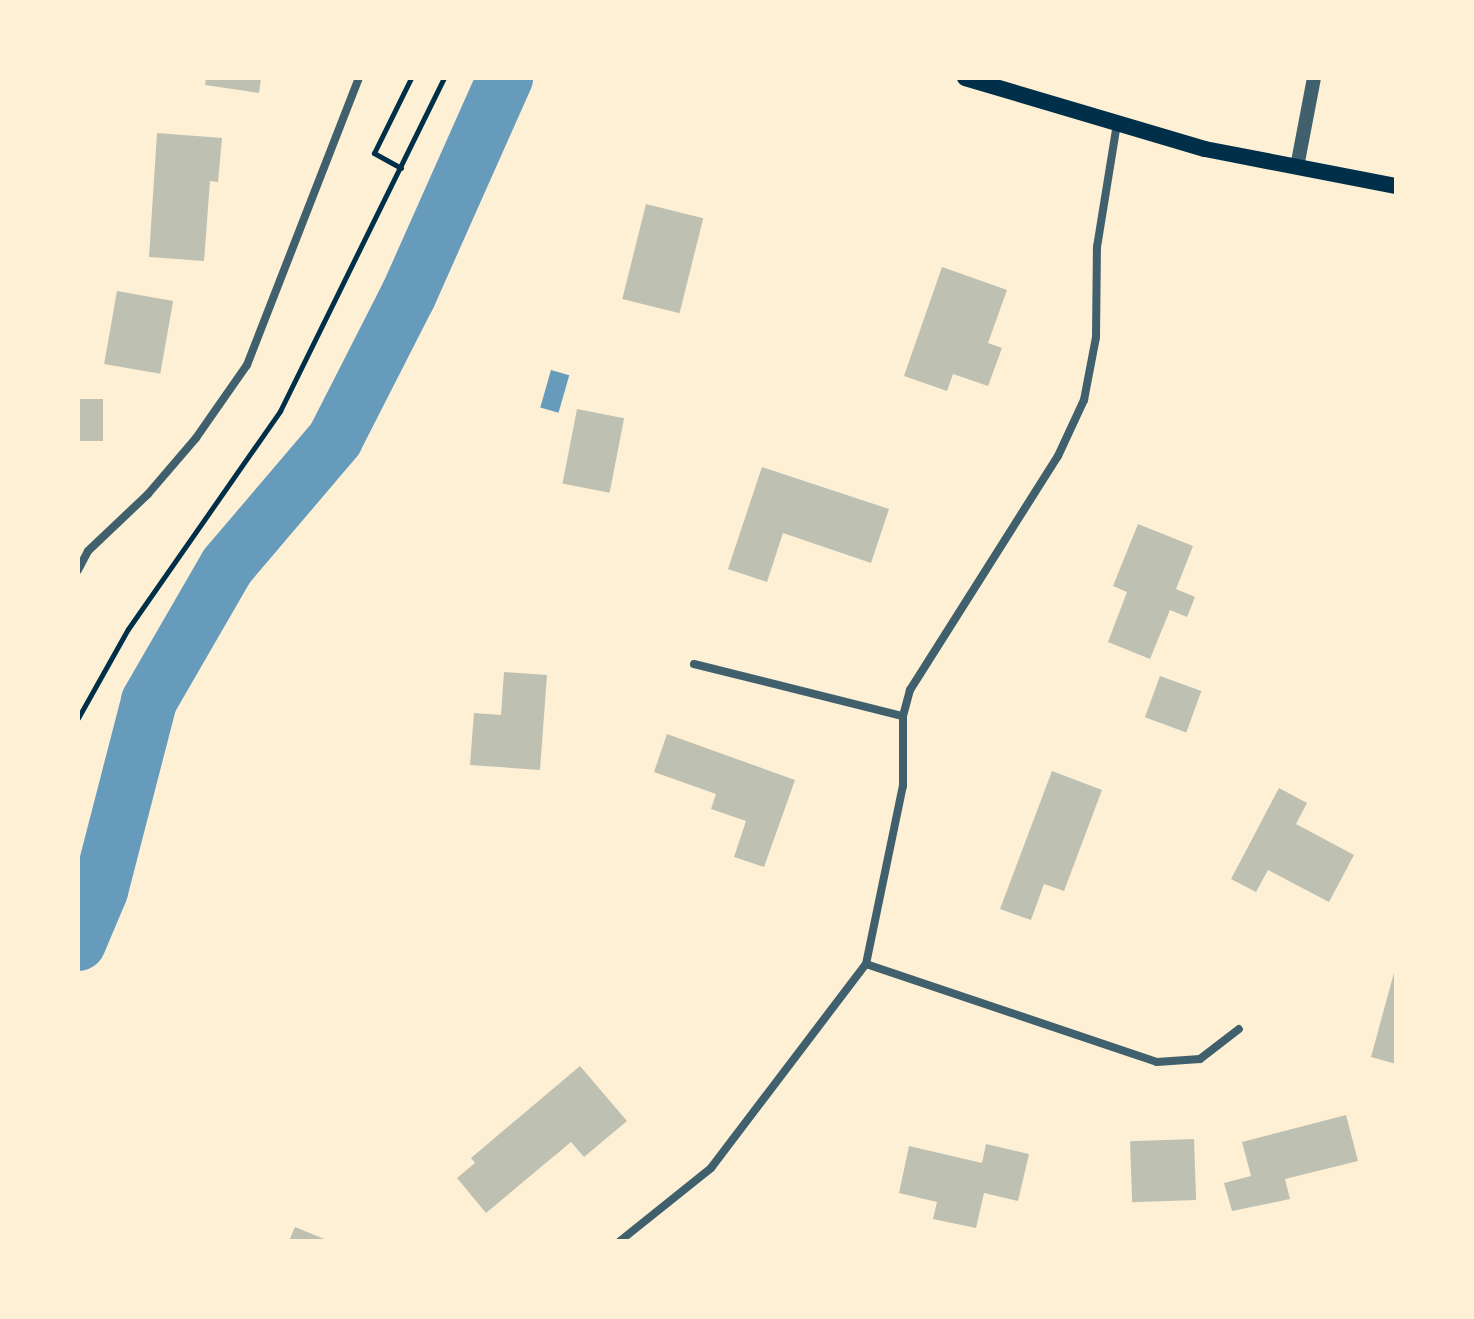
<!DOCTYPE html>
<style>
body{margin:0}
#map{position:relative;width:1474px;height:1319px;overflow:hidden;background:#fdf0d5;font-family:"Playfair Display",serif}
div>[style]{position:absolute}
.water>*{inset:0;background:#669bbc;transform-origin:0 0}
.river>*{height:56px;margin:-28px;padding:0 28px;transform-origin:28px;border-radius:28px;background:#669bbc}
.building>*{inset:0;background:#bec0b2;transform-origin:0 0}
.path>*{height:5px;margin:-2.5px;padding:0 2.5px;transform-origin:2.5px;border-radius:2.5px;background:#003049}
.minor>*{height:8px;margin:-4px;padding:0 4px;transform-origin:4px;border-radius:4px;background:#3f606c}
.tertiary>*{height:14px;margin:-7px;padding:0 7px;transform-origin:7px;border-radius:7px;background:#3f606c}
.secondary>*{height:16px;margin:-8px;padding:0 8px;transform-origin:8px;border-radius:8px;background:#003049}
span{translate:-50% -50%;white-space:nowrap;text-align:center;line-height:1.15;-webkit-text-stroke:7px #fdf0d5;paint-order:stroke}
.frame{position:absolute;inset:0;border:80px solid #fdf0d5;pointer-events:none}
</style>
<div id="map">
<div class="water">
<i style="left:551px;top:370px;width:19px;height:39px;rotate:16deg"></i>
</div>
<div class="river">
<i style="left:78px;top:943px;width:56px;rotate:-67.1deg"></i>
<i style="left:100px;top:891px;width:196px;rotate:-75.5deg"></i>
<i style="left:149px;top:701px;width:156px;rotate:-60deg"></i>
<i style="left:227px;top:566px;width:167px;rotate:-49.6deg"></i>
<i style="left:335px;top:439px;width:161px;rotate:-63deg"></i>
<i style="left:408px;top:296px;width:239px;rotate:-66deg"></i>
</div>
<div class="building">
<i style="clip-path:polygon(206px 78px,261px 78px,259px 93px,205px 85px)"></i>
<i style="clip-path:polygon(157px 133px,222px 138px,218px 182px,210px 181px,204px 261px,149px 257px)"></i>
<i style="left:646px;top:204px;width:59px;height:98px;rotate:14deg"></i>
<i style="clip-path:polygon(942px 267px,1007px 290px,988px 343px,1002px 348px,988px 386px,953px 374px,947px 391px,904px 376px)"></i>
<i style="left:117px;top:291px;width:57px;height:74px;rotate:10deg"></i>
<i style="left:78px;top:399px;width:25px;height:42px"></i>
<i style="left:577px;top:409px;width:48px;height:76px;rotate:11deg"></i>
<i style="clip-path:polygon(762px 467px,889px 509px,871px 563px,783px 533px,767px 582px,728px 569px)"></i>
<i style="clip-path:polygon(1138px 524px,1193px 546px,1176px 589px,1195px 597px,1187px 617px,1170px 610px,1150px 659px,1108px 642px,1127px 592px,1113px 586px)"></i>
<i style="clip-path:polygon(504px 672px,547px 675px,540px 770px,470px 765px,474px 713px,501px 715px)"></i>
<i style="left:1160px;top:676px;width:44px;height:44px;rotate:20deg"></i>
<i style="clip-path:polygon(667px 734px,795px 780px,764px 867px,734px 857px,746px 821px,711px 809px,716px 794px,654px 772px)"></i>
<i style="clip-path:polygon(1052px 771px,1102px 790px,1064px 891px,1044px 884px,1031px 920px,1000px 909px)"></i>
<i style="clip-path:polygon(1279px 788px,1307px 803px,1296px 824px,1354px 855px,1329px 902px,1268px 870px,1256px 892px,1231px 879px)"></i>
<i style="clip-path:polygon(1395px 969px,1396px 969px,1396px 1064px,1371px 1057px)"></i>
<i style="clip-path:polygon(580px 1066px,627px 1121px,584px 1157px,571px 1142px,486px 1213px,457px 1178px,475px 1163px,471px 1158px)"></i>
<i style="clip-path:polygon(1346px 1115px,1358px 1161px,1285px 1179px,1290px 1199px,1232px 1211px,1224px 1183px,1251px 1176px,1242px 1142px)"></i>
<i style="left:1194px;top:1139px;width:61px;height:64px;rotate:88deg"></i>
<i style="clip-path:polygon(986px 1144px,1029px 1154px,1018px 1201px,984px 1193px,976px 1228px,933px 1219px,937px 1202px,899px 1193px,909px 1146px,982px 1163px)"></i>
<i style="clip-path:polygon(295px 1227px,329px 1241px,289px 1241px)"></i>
</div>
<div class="path">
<i style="left:401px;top:168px;width:31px;rotate:-151deg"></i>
<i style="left:374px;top:153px;width:84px;rotate:-63.7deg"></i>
<i style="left:78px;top:718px;width:102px;rotate:-60.7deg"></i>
<i style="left:128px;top:629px;width:266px;rotate:-55.1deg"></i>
<i style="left:280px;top:411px;width:371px;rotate:-63.8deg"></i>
</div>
<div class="minor">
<i style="left:78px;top:570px;width:21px;rotate:-62deg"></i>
<i style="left:88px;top:551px;width:83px;rotate:-43.5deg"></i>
<i style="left:148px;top:494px;width:74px;rotate:-49.4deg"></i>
<i style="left:196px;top:438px;width:89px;rotate:-55.1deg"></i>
<i style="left:247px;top:365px;width:308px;rotate:-68.7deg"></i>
<i style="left:694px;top:664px;width:215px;rotate:14deg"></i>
<i style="left:866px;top:964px;width:307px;rotate:18.6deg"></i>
<i style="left:1157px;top:1062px;width:43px;rotate:-4deg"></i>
<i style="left:1200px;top:1059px;width:49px;rotate:-37.6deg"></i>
<i style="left:620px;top:1241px;width:117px;rotate:-38.7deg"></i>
<i style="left:711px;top:1168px;width:256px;rotate:-52.8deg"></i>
<i style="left:866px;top:964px;width:182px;rotate:-78.3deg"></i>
<i style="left:903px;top:786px;width:70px;rotate:-90deg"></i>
<i style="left:903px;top:716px;width:27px;rotate:-75deg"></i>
<i style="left:910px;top:690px;width:277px;rotate:-57.7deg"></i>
<i style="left:1058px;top:456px;width:62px;rotate:-65.1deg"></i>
<i style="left:1084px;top:400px;width:64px;rotate:-79.2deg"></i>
<i style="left:1096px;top:337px;width:90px;rotate:-89.4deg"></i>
<i style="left:1097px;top:247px;width:126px;rotate:-80.8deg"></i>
</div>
<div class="tertiary">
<i style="left:1297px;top:167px;width:91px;rotate:-79.2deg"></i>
</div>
<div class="secondary">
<i style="left:965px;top:78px;width:250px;rotate:16.5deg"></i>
<i style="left:1205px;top:149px;width:195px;rotate:11deg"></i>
</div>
<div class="frame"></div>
</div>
